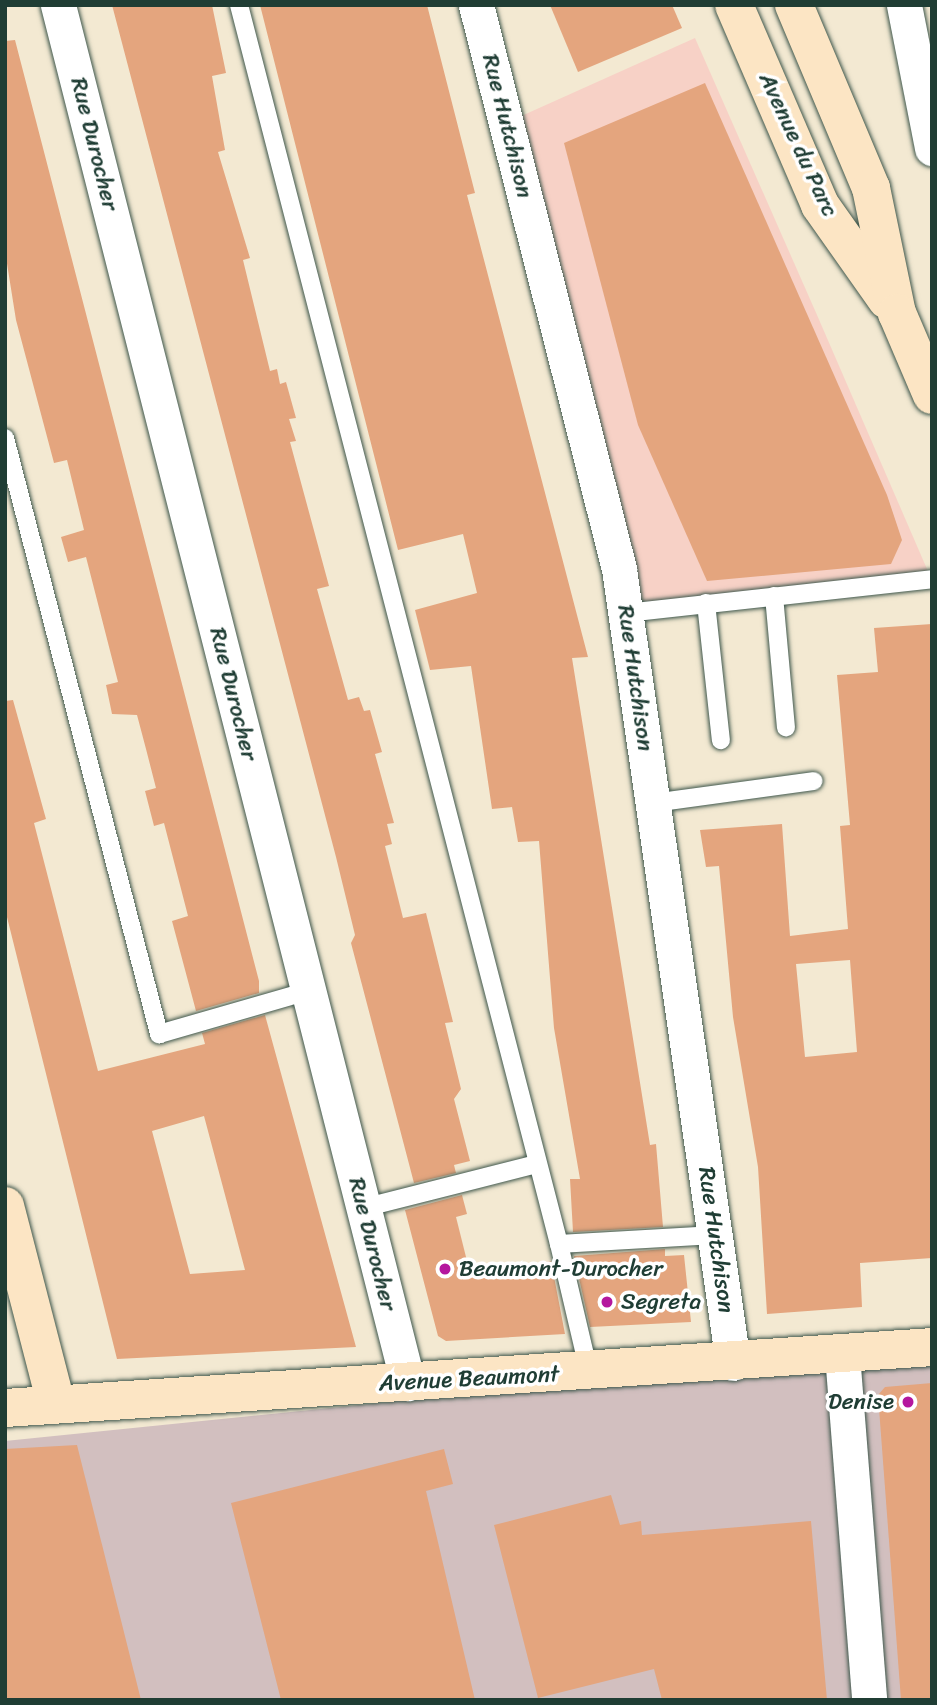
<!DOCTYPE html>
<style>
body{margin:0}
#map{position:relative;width:937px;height:1705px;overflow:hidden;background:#f3e9d2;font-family:Sriracha,sans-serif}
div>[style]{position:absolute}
.built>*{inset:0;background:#f7d1c6}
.industrial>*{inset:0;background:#d2bfbf}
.building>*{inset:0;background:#e4a57e}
.roads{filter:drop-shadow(0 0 2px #3f574c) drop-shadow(0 0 2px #3f574c)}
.lane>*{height:18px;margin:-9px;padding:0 9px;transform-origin:9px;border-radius:9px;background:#fff}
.street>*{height:35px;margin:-17.5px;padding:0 17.5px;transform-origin:17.5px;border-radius:17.5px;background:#fff}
.secondary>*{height:38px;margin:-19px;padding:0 19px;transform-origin:19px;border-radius:19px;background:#fce5c4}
.dots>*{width:19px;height:19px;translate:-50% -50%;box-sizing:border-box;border:4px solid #fff;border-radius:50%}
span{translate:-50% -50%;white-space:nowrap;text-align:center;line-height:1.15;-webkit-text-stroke:7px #fff;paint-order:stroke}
.street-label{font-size:23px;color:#1f3d34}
.poi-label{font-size:23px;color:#1f3d34}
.left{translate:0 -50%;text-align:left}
.right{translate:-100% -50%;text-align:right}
.frame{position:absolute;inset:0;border:7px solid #1f3d34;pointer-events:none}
</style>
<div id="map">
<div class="built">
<i style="clip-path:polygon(695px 38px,817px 315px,930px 576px,625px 607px,506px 123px)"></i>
</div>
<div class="industrial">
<i style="clip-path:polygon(932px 1347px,932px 1700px,5px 1700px,5px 1441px)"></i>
</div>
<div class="building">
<i style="clip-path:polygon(112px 5px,212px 5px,226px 73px,212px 76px,225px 150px,218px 152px,250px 258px,243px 260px,270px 371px,277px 369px,280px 384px,286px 382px,296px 418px,289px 419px,296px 441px,290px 442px,329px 586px,317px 589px,348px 700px,359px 697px,364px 711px,370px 710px,382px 752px,375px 754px,394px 823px,387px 824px,392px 844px,385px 846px,403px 918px,426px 913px,453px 1022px,445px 1023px,461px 1089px,454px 1099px,470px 1161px,454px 1165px,456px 1173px,414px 1183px,351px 943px,355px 935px,336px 857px)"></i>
<i style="clip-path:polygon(260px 5px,427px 5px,475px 193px,467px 195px,588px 657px,572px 658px,650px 1145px,656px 1144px,663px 1227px,573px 1232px,570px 1179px,580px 1179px,554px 1028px,539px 841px,518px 842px,512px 807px,492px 809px,471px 666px,430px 670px,415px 610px,477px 593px,463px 534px,398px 550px)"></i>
<i style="clip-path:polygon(550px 5px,672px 5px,682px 28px,578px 72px)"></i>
<i style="clip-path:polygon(15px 40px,259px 981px,259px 993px,196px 1011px,172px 921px,188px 916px,164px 823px,154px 826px,145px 791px,156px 788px,146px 749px,137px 715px,112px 714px,106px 685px,118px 682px,86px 557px,68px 562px,61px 537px,84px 530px,67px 460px,54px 463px,16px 320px,5px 251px,5px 41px)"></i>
<i style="clip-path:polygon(705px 83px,887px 495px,902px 540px,891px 564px,707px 581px,638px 425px,564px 143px)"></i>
<i style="clip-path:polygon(evenodd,932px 624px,932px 1258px,860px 1263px,862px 1307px,767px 1314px,758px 1167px,733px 1017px,719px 866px,706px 867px,700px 830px,782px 824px,790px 936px,848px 929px,840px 826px,850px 825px,837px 675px,878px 672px,874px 628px,932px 624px,850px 960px,857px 1052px,805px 1057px,796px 964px,850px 960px)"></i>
<i style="clip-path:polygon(evenodd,13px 700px,46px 819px,34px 823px,98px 1071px,205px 1044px,202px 1033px,265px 1015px,356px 1347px,117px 1359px,5px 909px,5px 701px,13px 700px,204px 1116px,245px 1270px,190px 1274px,152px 1131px,204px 1116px)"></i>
<i style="clip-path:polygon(462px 1195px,467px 1214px,456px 1217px,471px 1277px,551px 1261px,565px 1334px,446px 1341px,438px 1336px,405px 1210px)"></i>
<i style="clip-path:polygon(665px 1249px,665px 1256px,684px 1255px,691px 1322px,590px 1327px,574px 1256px)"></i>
<i style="clip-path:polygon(932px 1383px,932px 1700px,901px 1700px,878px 1395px,885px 1387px)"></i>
<i style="clip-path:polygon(77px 1445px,141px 1700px,5px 1700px,5px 1449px)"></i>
<i style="clip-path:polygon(444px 1449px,453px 1484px,426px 1491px,475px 1700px,281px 1700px,231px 1503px)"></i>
<i style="clip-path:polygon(611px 1495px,620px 1525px,641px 1521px,642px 1535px,811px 1521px,827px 1700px,662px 1700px,654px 1669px,538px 1698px,494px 1525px)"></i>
</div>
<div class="roads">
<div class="lane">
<i style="left:239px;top:5px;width:1280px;rotate:75.52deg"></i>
<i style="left:559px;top:1244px;width:156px;rotate:-3.3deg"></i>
<i style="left:5px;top:438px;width:616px;rotate:75.51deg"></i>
<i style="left:159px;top:1034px;width:155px;rotate:-16.1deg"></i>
<i style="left:774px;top:596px;width:132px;rotate:84.8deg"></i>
<i style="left:706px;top:603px;width:138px;rotate:83.8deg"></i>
<i style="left:626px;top:613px;width:308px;rotate:-6.3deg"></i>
<i style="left:653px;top:803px;width:162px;rotate:-7.8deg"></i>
<i style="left:363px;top:1208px;width:179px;rotate:-14.2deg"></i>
<i style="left:559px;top:1244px;width:131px;rotate:76.8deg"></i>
</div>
<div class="street">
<i style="left:58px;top:5px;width:1422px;rotate:75.75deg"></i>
<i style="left:476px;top:5px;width:582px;rotate:75.77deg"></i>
<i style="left:619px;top:569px;width:802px;rotate:81.83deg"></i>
<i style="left:904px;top:5px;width:146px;rotate:78.9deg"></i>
<i style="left:842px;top:1354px;width:347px;rotate:85.5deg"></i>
</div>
<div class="secondary">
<i style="left:734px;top:5px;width:218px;rotate:66.7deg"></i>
<i style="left:820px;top:205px;width:116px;rotate:54.8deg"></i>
<i style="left:794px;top:5px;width:199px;rotate:67.2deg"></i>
<i style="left:871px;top:188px;width:128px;rotate:78.3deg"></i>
<i style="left:897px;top:313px;width:89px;rotate:66.9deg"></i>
<i style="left:5px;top:1206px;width:203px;rotate:75.5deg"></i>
<i style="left:5px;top:1408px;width:929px;rotate:-3.76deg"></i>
</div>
</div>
<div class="dots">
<i style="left:445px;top:1269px;background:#b5179e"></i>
<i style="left:607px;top:1302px;background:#b5179e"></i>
<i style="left:908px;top:1402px;background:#b5179e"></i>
</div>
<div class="street-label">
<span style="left:507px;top:126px;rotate:76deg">Rue Hutchison</span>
<span style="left:94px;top:144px;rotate:76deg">Rue Durocher</span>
<span style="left:798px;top:145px;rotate:65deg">Avenue du Parc</span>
<span style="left:635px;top:678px;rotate:82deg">Rue Hutchison</span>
<span style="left:233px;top:694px;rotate:76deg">Rue Durocher</span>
<span style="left:716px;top:1240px;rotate:82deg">Rue Hutchison</span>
<span style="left:372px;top:1244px;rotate:76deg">Rue Durocher</span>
<span style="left:469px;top:1379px;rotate:-3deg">Avenue Beaumont</span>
</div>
<div class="poi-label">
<span class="left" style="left:459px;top:1269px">Beaumont-Durocher</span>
<span class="left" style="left:621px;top:1302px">Segreta</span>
<span class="right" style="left:894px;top:1402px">Denise</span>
</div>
<div class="frame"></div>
</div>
